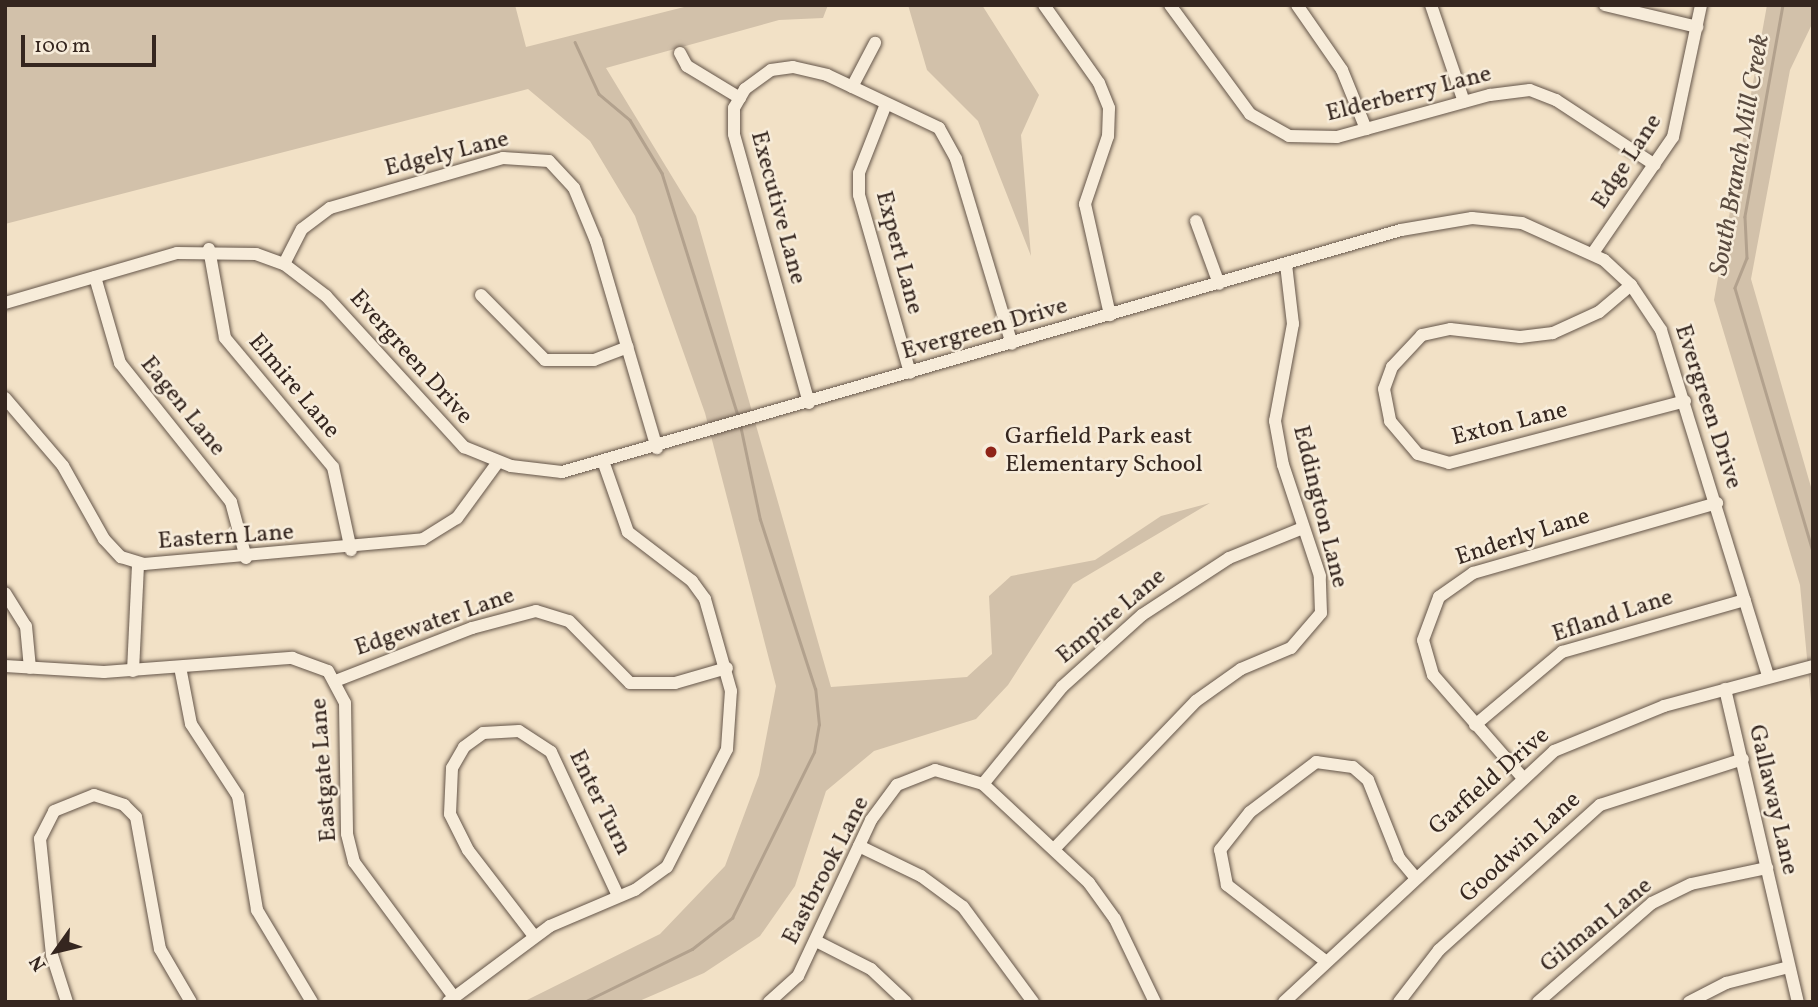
<!DOCTYPE html>
<style>
body{margin:0}
#map{position:relative;width:1818px;height:1007px;overflow:hidden;background:#f2e1c6;font-family:Vollkorn,serif}
div>[style]{position:absolute}
.green>*{inset:0;background:#d2c1aa}
.stream>*{height:2.5px;margin:-1.25px;padding:0 1.25px;transform-origin:1.25px;border-radius:1.25px;background:#b2a18d}
.roads{filter:drop-shadow(0 0 2px #645549) drop-shadow(0 0 2px #645549)}
.minor>*{height:12px;margin:-6px;padding:0 6px;transform-origin:6px;border-radius:6px;background:#f7ecda}
.dots>*{width:19px;height:19px;translate:-50% -50%;box-sizing:border-box;border:4px solid #f7ecda;border-radius:50%}
span{translate:-50% -50%;white-space:nowrap;text-align:center;line-height:1.15;-webkit-text-stroke:5px #f7ecda;paint-order:stroke}
.street-label{font-size:24px;color:#35261f}
.poi-label{font-size:24px;color:#35261f}
.left{translate:0 -50%;text-align:left}
.water-label{font-size:26px;color:#5a4b40;font-style:italic}
.frame{position:absolute;inset:0;border:7px solid #35261f;pointer-events:none}
.north{position:absolute;left:21px;top:916px;width:70px;height:70px;-webkit-text-stroke:5px #f7ecda;paint-order:stroke;rotate:236deg;font-size:19px;font-weight:700;line-height:28px;text-align:center;color:#35261f}
.north::after{content:'';display:block;margin:auto;width:24px;height:32px;background:#35261f;clip-path:polygon(50% 0,100% 100%,50% 72%,0 100%)}
.scale{position:absolute;left:21px;top:35px;width:135px;height:32px;box-sizing:border-box;border:4px solid #35261f;border-top:0;padding-left:9px;font-size:21px;line-height:24px;white-space:nowrap;color:#35261f;-webkit-text-stroke:5px #f7ecda;paint-order:stroke}
</style>
<div id="map">
<div class="green">
<i style="clip-path:polygon(5px 5px,515px 5px,526px 47px,692px 5px,828px 5px,823px 18px,779px 20px,606px 68px,696px 216px,831px 687px,967px 677px,992px 654px,989px 596px,1011px 576px,1095px 560px,1161px 516px,1210px 503px,1073px 584px,1008px 685px,976px 719px,874px 751px,826px 791px,795px 886px,760px 936px,704px 973px,637px 1002px,523px 1002px,660px 934px,725px 866px,759px 775px,776px 686px,705px 413px,635px 216px,590px 141px,528px 89px,5px 224px)"></i>
<i style="clip-path:polygon(908px 5px,982px 5px,1039px 95px,1021px 135px,1031px 256px,978px 121px,927px 70px)"></i>
<i style="clip-path:polygon(1767px 5px,1813px 5px,1813px 22px,1790px 70px,1751px 279px,1813px 494px,1813px 721px,1800px 585px,1714px 300px)"></i>
</div>
<div class="stream">
<i style="left:1783px;top:5px;width:215px;rotate:100.2deg"></i>
<i style="left:1745px;top:217px;width:41px;rotate:87.2deg"></i>
<i style="left:1747px;top:258px;width:32px;rotate:112deg"></i>
<i style="left:1735px;top:288px;width:275px;rotate:73.5deg"></i>
<i style="left:575px;top:42px;width:57px;rotate:65.2deg"></i>
<i style="left:599px;top:94px;width:40px;rotate:40deg"></i>
<i style="left:630px;top:120px;width:62px;rotate:58.9deg"></i>
<i style="left:662px;top:173px;width:257px;rotate:72.6deg"></i>
<i style="left:584px;top:1002px;width:120px;rotate:-26.1deg"></i>
<i style="left:692px;top:949px;width:51px;rotate:-37.8deg"></i>
<i style="left:732px;top:918px;width:185px;rotate:-63.7deg"></i>
<i style="left:814px;top:752px;width:27px;rotate:-80deg"></i>
<i style="left:819px;top:725px;width:36px;rotate:-96deg"></i>
<i style="left:815px;top:689px;width:178px;rotate:-108deg"></i>
<i style="left:760px;top:520px;width:97px;rotate:-101.9deg"></i>
</div>
<div class="roads">
<div class="minor">
<i style="left:1044px;top:5px;width:95px;rotate:54.8deg"></i>
<i style="left:1099px;top:83px;width:27px;rotate:68deg"></i>
<i style="left:1109px;top:108px;width:28px;rotate:92deg"></i>
<i style="left:1108px;top:136px;width:72px;rotate:108.7deg"></i>
<i style="left:1085px;top:204px;width:114px;rotate:77.3deg"></i>
<i style="left:1170px;top:5px;width:135px;rotate:53.7deg"></i>
<i style="left:1250px;top:114px;width:45px;rotate:29.4deg"></i>
<i style="left:1289px;top:136px;width:48px;rotate:1.2deg"></i>
<i style="left:1337px;top:137px;width:159px;rotate:-15.4deg"></i>
<i style="left:1490px;top:95px;width:40px;rotate:-7.1deg"></i>
<i style="left:1530px;top:90px;width:28px;rotate:21deg"></i>
<i style="left:1556px;top:100px;width:118px;rotate:33.3deg"></i>
<i style="left:1297px;top:5px;width:79px;rotate:55.3deg"></i>
<i style="left:1342px;top:70px;width:64px;rotate:67.9deg"></i>
<i style="left:1431px;top:5px;width:102px;rotate:71.2deg"></i>
<i style="left:1605px;top:5px;width:95px;rotate:13.4deg"></i>
<i style="left:680px;top:53px;width:15px;rotate:62deg"></i>
<i style="left:687px;top:66px;width:62px;rotate:31.1deg"></i>
<i style="left:852px;top:87px;width:50px;rotate:-62.4deg"></i>
<i style="left:886px;top:104px;width:74px;rotate:111.4deg"></i>
<i style="left:859px;top:173px;width:22px;rotate:90deg"></i>
<i style="left:859px;top:195px;width:185px;rotate:74deg"></i>
<i style="left:1196px;top:221px;width:67px;rotate:69.9deg"></i>
<i style="left:209px;top:249px;width:90px;rotate:79.8deg"></i>
<i style="left:225px;top:338px;width:168px;rotate:50.1deg"></i>
<i style="left:333px;top:467px;width:85px;rotate:77.8deg"></i>
<i style="left:1593px;top:253px;width:141px;rotate:-55.4deg"></i>
<i style="left:1673px;top:137px;width:135px;rotate:-78deg"></i>
<i style="left:284px;top:264px;width:39px;rotate:-63deg"></i>
<i style="left:302px;top:229px;width:35px;rotate:-37deg"></i>
<i style="left:330px;top:208px;width:180px;rotate:-16.1deg"></i>
<i style="left:503px;top:158px;width:46px;rotate:3.7deg"></i>
<i style="left:549px;top:161px;width:37px;rotate:47deg"></i>
<i style="left:574px;top:188px;width:57px;rotate:67.5deg"></i>
<i style="left:596px;top:241px;width:216px;rotate:73.6deg"></i>
<i style="left:95px;top:277px;width:90px;rotate:73.8deg"></i>
<i style="left:120px;top:363px;width:178px;rotate:51.4deg"></i>
<i style="left:231px;top:502px;width:58px;rotate:75deg"></i>
<i style="left:1631px;top:285px;width:42px;rotate:139.8deg"></i>
<i style="left:1599px;top:312px;width:51px;rotate:155.5deg"></i>
<i style="left:1553px;top:333px;width:33px;rotate:173deg"></i>
<i style="left:1520px;top:337px;width:70px;rotate:-173.5deg"></i>
<i style="left:1450px;top:329px;width:29px;rotate:168deg"></i>
<i style="left:1422px;top:335px;width:44px;rotate:133.2deg"></i>
<i style="left:1392px;top:367px;width:23px;rotate:110deg"></i>
<i style="left:1384px;top:389px;width:33px;rotate:79deg"></i>
<i style="left:1390px;top:421px;width:43px;rotate:49.7deg"></i>
<i style="left:1418px;top:454px;width:32px;rotate:16deg"></i>
<i style="left:1449px;top:463px;width:244px;rotate:-14.7deg"></i>
<i style="left:481px;top:295px;width:91px;rotate:45.4deg"></i>
<i style="left:545px;top:360px;width:49px"></i>
<i style="left:594px;top:360px;width:36px;rotate:-21deg"></i>
<i style="left:5px;top:303px;width:179px;rotate:-16.2deg"></i>
<i style="left:177px;top:253px;width:79px;rotate:0.7deg"></i>
<i style="left:256px;top:254px;width:30px;rotate:20deg"></i>
<i style="left:284px;top:264px;width:53px;rotate:37.3deg"></i>
<i style="left:326px;top:296px;width:205px;rotate:47.6deg"></i>
<i style="left:464px;top:447px;width:51px;rotate:22deg"></i>
<i style="left:511px;top:466px;width:51px;rotate:6.7deg"></i>
<i style="left:562px;top:472px;width:873px;rotate:-16.09deg"></i>
<i style="left:1401px;top:230px;width:72px;rotate:-9.6deg"></i>
<i style="left:1472px;top:218px;width:50px;rotate:5.7deg"></i>
<i style="left:1522px;top:223px;width:90px;rotate:24.3deg"></i>
<i style="left:1604px;top:260px;width:37px;rotate:43deg"></i>
<i style="left:1631px;top:285px;width:54px;rotate:56.3deg"></i>
<i style="left:1661px;top:330px;width:362px;rotate:72.8deg"></i>
<i style="left:5px;top:398px;width:89px;rotate:49.5deg"></i>
<i style="left:63px;top:466px;width:84px;rotate:60.7deg"></i>
<i style="left:104px;top:539px;width:25px;rotate:47deg"></i>
<i style="left:121px;top:557px;width:24px;rotate:17deg"></i>
<i style="left:144px;top:564px;width:280px;rotate:-5.1deg"></i>
<i style="left:423px;top:539px;width:40px;rotate:-32deg"></i>
<i style="left:457px;top:518px;width:69px;rotate:-53.8deg"></i>
<i style="left:809px;top:403px;width:279px;rotate:-105.6deg"></i>
<i style="left:734px;top:134px;width:26px;rotate:-90deg"></i>
<i style="left:734px;top:108px;width:22px;rotate:-60deg"></i>
<i style="left:745px;top:89px;width:32px;rotate:-36deg"></i>
<i style="left:771px;top:70px;width:22px;rotate:-8deg"></i>
<i style="left:793px;top:67px;width:35px;rotate:13deg"></i>
<i style="left:827px;top:75px;width:124px;rotate:25.3deg"></i>
<i style="left:939px;top:128px;width:35px;rotate:61deg"></i>
<i style="left:956px;top:159px;width:193px;rotate:73.2deg"></i>
<i style="left:5px;top:593px;width:39px;rotate:58deg"></i>
<i style="left:26px;top:626px;width:42px;rotate:84.6deg"></i>
<i style="left:5px;top:666px;width:99px;rotate:3.5deg"></i>
<i style="left:104px;top:672px;width:189px;rotate:-4.3deg"></i>
<i style="left:292px;top:658px;width:38px;rotate:20deg"></i>
<i style="left:328px;top:671px;width:36px;rotate:62deg"></i>
<i style="left:345px;top:703px;width:131px;rotate:89.1deg"></i>
<i style="left:347px;top:834px;width:29px;rotate:76deg"></i>
<i style="left:354px;top:862px;width:168px;rotate:53.5deg"></i>
<i style="left:180px;top:667px;width:58px;rotate:79.1deg"></i>
<i style="left:191px;top:724px;width:86px;rotate:56.9deg"></i>
<i style="left:238px;top:796px;width:116px;rotate:80.5deg"></i>
<i style="left:257px;top:910px;width:107px;rotate:59.1deg"></i>
<i style="left:133px;top:671px;width:108px;rotate:-87.3deg"></i>
<i style="left:338px;top:680px;width:144px;rotate:-21.2deg"></i>
<i style="left:472px;top:628px;width:66px;rotate:-14.9deg"></i>
<i style="left:536px;top:611px;width:34px;rotate:17deg"></i>
<i style="left:569px;top:621px;width:87px;rotate:45.5deg"></i>
<i style="left:630px;top:683px;width:45px"></i>
<i style="left:675px;top:683px;width:54px;rotate:-16.1deg"></i>
<i style="left:1725px;top:689px;width:321px;rotate:76.9deg"></i>
<i style="left:1475px;top:725px;width:114px;rotate:-40deg"></i>
<i style="left:1562px;top:652px;width:190px;rotate:-15.9deg"></i>
<i style="left:1523px;top:778px;width:137px;rotate:-131.1deg"></i>
<i style="left:1433px;top:675px;width:36px;rotate:-106deg"></i>
<i style="left:1423px;top:640px;width:46px;rotate:-69.6deg"></i>
<i style="left:1439px;top:597px;width:42px;rotate:-35.2deg"></i>
<i style="left:1473px;top:573px;width:254px;rotate:-16deg"></i>
<i style="left:983px;top:784px;width:125px;rotate:-50.8deg"></i>
<i style="left:1062px;top:687px;width:108px;rotate:-42deg"></i>
<i style="left:1142px;top:615px;width:104px;rotate:-33.2deg"></i>
<i style="left:1229px;top:558px;width:80px;rotate:-22.1deg"></i>
<i style="left:859px;top:846px;width:69px;rotate:25.8deg"></i>
<i style="left:921px;top:876px;width:52px;rotate:36.4deg"></i>
<i style="left:963px;top:907px;width:118px;rotate:53.6deg"></i>
<i style="left:1055px;top:848px;width:204px;rotate:-46.2deg"></i>
<i style="left:1196px;top:701px;width:55px;rotate:-35.4deg"></i>
<i style="left:1241px;top:669px;width:54px;rotate:-22.8deg"></i>
<i style="left:1291px;top:648px;width:46px;rotate:-49.4deg"></i>
<i style="left:1321px;top:613px;width:37px;rotate:-92deg"></i>
<i style="left:1320px;top:576px;width:117px;rotate:-108.4deg"></i>
<i style="left:1283px;top:465px;width:45px;rotate:-100.3deg"></i>
<i style="left:1275px;top:421px;width:99px;rotate:-79.5deg"></i>
<i style="left:1293px;top:324px;width:60px;rotate:-96.7deg"></i>
<i style="left:534px;top:936px;width:108px;rotate:-127.5deg"></i>
<i style="left:468px;top:850px;width:40px;rotate:-116.6deg"></i>
<i style="left:450px;top:814px;width:46px;rotate:-87.5deg"></i>
<i style="left:452px;top:768px;width:24px;rotate:-60deg"></i>
<i style="left:464px;top:747px;width:24px;rotate:-36deg"></i>
<i style="left:483px;top:733px;width:36px;rotate:-3deg"></i>
<i style="left:519px;top:731px;width:38px;rotate:33deg"></i>
<i style="left:551px;top:752px;width:159px;rotate:65deg"></i>
<i style="left:816px;top:941px;width:62px;rotate:27deg"></i>
<i style="left:871px;top:969px;width:48px;rotate:43.3deg"></i>
<i style="left:1324px;top:960px;width:123px;rotate:-142.3deg"></i>
<i style="left:1227px;top:885px;width:36px;rotate:-101deg"></i>
<i style="left:1220px;top:850px;width:48px;rotate:-51.7deg"></i>
<i style="left:1250px;top:812px;width:83px;rotate:-37.1deg"></i>
<i style="left:1316px;top:762px;width:37px;rotate:8deg"></i>
<i style="left:1353px;top:767px;width:20px;rotate:41deg"></i>
<i style="left:1368px;top:780px;width:84px;rotate:68.3deg"></i>
<i style="left:1399px;top:858px;width:23px;rotate:50deg"></i>
<i style="left:67px;top:1002px;width:49px;rotate:-107.7deg"></i>
<i style="left:52px;top:955px;width:117px;rotate:-95.9deg"></i>
<i style="left:40px;top:839px;width:31px;rotate:-63deg"></i>
<i style="left:54px;top:811px;width:43px;rotate:-21.8deg"></i>
<i style="left:94px;top:795px;width:32px;rotate:18deg"></i>
<i style="left:124px;top:805px;width:17px;rotate:45deg"></i>
<i style="left:136px;top:817px;width:134px;rotate:79.7deg"></i>
<i style="left:160px;top:949px;width:61px;rotate:59.7deg"></i>
<i style="left:448px;top:1002px;width:127px;rotate:-36.7deg"></i>
<i style="left:550px;top:926px;width:92px;rotate:-23deg"></i>
<i style="left:635px;top:890px;width:39px;rotate:-36deg"></i>
<i style="left:667px;top:867px;width:132px;rotate:-63deg"></i>
<i style="left:727px;top:749px;width:58px;rotate:-86.1deg"></i>
<i style="left:731px;top:691px;width:96px;rotate:-105.8deg"></i>
<i style="left:705px;top:599px;width:22px;rotate:-126deg"></i>
<i style="left:692px;top:581px;width:81px;rotate:-142.6deg"></i>
<i style="left:628px;top:532px;width:72px;rotate:-109.4deg"></i>
<i style="left:769px;top:1002px;width:39px;rotate:-42deg"></i>
<i style="left:798px;top:976px;width:172px;rotate:-64.9deg"></i>
<i style="left:871px;top:820px;width:44px;rotate:-53.4deg"></i>
<i style="left:897px;top:785px;width:41px;rotate:-21.5deg"></i>
<i style="left:935px;top:770px;width:50px;rotate:16.3deg"></i>
<i style="left:983px;top:784px;width:145px;rotate:43deg"></i>
<i style="left:1089px;top:883px;width:44px;rotate:54.2deg"></i>
<i style="left:1115px;top:919px;width:92px;rotate:64.3deg"></i>
<i style="left:1284px;top:1002px;width:369px;rotate:-42.9deg"></i>
<i style="left:1554px;top:751px;width:119px;rotate:-22.2deg"></i>
<i style="left:1664px;top:706px;width:154px;rotate:-15deg"></i>
<i style="left:1399px;top:1002px;width:66px;rotate:-52.4deg"></i>
<i style="left:1439px;top:950px;width:217px;rotate:-42deg"></i>
<i style="left:1600px;top:805px;width:150px;rotate:-17.8deg"></i>
<i style="left:1538px;top:1002px;width:151px;rotate:-41deg"></i>
<i style="left:1652px;top:903px;width:43px;rotate:-26deg"></i>
<i style="left:1691px;top:884px;width:78px;rotate:-11.9deg"></i>
<i style="left:1689px;top:1002px;width:42px;rotate:-27.2deg"></i>
<i style="left:1726px;top:983px;width:65px;rotate:-14.3deg"></i>
</div>
</div>
<div class="dots">
<i style="left:991px;top:452px;background:#8f2418"></i>
</div>
<div class="street-label">
<span style="left:1409px;top:95px;rotate:-14deg">Elderberry Lane</span>
<span style="left:447px;top:155px;rotate:-14deg">Edgely Lane</span>
<span style="left:1628px;top:162px;rotate:-57deg">Edge Lane</span>
<span style="left:777px;top:208px;rotate:75deg">Executive Lane</span>
<span style="left:898px;top:253px;rotate:75deg">Expert Lane</span>
<span style="left:985px;top:330px;rotate:-16deg">Evergreen Drive</span>
<span style="left:410px;top:358px;rotate:48deg">Evergreen Drive</span>
<span style="left:293px;top:387px;rotate:50deg">Elmire Lane</span>
<span style="left:182px;top:407px;rotate:51deg">Eagen Lane</span>
<span style="left:1707px;top:407px;rotate:72deg">Evergreen Drive</span>
<span style="left:1510px;top:425px;rotate:-14deg">Exton Lane</span>
<span style="left:1319px;top:507px;rotate:76deg">Eddington Lane</span>
<span style="left:226px;top:538px;rotate:-4deg">Eastern Lane</span>
<span style="left:1523px;top:538px;rotate:-18deg">Enderly Lane</span>
<span style="left:1112px;top:617px;rotate:-40deg">Empire Lane</span>
<span style="left:1613px;top:617px;rotate:-18deg">Efland Lane</span>
<span style="left:435px;top:623px;rotate:-19deg">Edgewater Lane</span>
<span style="left:325px;top:770px;rotate:-94deg">Eastgate Lane</span>
<span style="left:1490px;top:782px;rotate:-41deg">Garfield Drive</span>
<span style="left:1772px;top:800px;rotate:77deg">Gallaway Lane</span>
<span style="left:599px;top:803px;rotate:64deg">Enter Turn</span>
<span style="left:1521px;top:848px;rotate:-42deg">Goodwin Lane</span>
<span style="left:827px;top:871px;rotate:-63deg">Eastbrook Lane</span>
<span style="left:1597px;top:926px;rotate:-39deg">Gilman Lane</span>
</div>
<div class="poi-label">
<span class="left" style="left:1005px;top:452px">Garfield Park east<br>Elementary School</span>
</div>
<div class="water-label">
<span style="left:1741px;top:155px;rotate:-80deg">South Branch Mill Creek</span>
</div>
<div class="frame"></div>
<div class="north">N</div>
<div class="scale">100 m</div>
</div>
